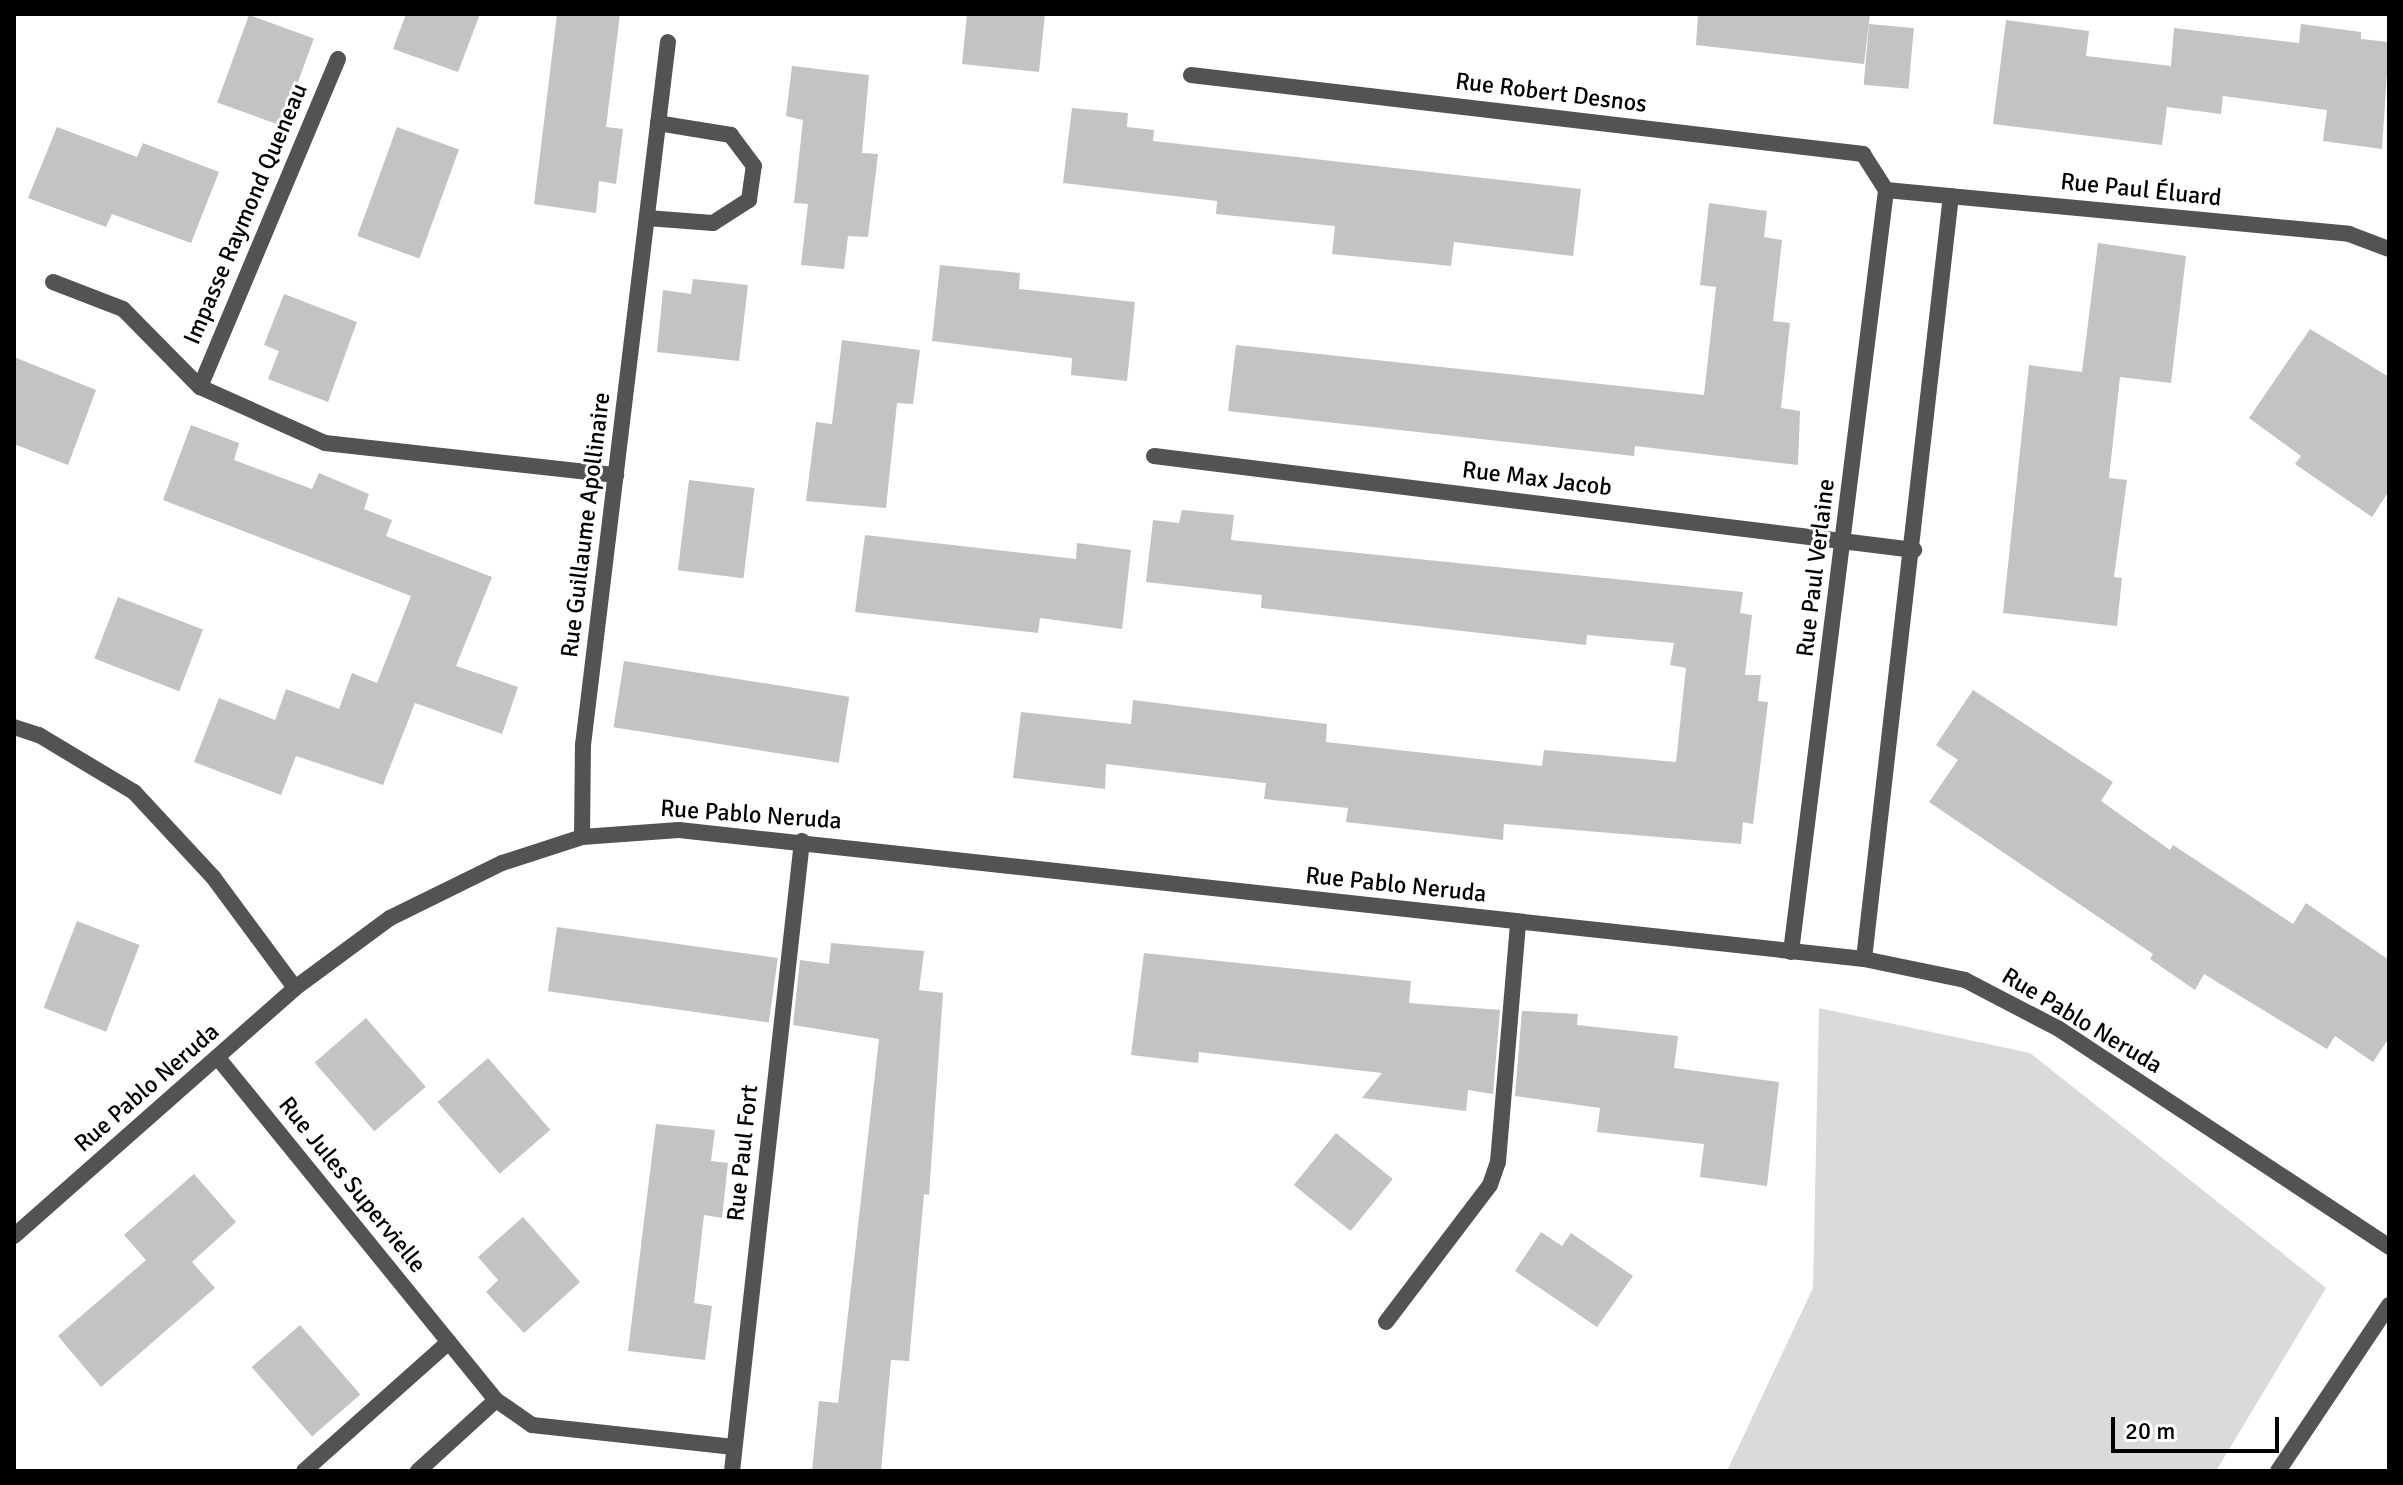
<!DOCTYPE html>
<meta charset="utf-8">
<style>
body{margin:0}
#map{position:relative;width:2403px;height:1485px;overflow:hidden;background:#fff;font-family:Signika,sans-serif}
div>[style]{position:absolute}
.green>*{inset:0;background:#dadada}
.building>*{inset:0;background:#c3c3c3;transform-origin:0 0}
.minor>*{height:16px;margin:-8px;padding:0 8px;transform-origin:8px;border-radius:8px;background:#535353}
span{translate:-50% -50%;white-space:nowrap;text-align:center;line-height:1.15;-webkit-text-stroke:6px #fff;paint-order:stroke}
.street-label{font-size:24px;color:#000}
.frame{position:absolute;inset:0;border:16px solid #000;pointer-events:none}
.scale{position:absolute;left:2111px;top:1417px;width:168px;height:36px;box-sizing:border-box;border:4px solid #000;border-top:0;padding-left:10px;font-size:24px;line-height:28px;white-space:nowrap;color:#000;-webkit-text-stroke:6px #fff;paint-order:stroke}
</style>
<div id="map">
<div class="green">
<i style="clip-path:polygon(1819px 1008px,2030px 1053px,2326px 1288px,2216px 1471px,1727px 1471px,1813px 1288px)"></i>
</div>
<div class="building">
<i style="clip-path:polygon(406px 14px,480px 14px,458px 72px,393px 49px)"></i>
<i style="clip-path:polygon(557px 14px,620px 14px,606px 127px,623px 129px,616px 184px,599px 181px,596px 213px,534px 204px)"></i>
<i style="clip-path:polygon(967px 14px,1045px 14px,1039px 72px,962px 64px)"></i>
<i style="clip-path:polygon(1698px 14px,1870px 14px,1864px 64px,1696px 45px)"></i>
<i style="left:249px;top:15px;width:69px;height:93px;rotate:20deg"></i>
<i style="clip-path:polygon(2006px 20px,2089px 31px,2086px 56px,2171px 66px,2174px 28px,2299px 43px,2301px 24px,2361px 32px,2361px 39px,2389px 42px,2382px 149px,2323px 141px,2327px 110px,2223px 96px,2221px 114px,2167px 107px,2162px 145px,1993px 124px)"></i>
<i style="left:1869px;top:24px;width:45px;height:61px;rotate:5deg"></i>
<i style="clip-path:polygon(792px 66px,869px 75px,862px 153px,878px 154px,868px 237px,848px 236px,844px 269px,801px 265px,808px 204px,794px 203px,803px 120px,786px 116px)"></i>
<i style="clip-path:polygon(1072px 108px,1128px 113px,1127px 127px,1154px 130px,1153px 141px,1581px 189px,1573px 256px,1454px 242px,1451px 266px,1332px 254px,1335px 226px,1216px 214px,1217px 201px,1063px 183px)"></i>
<i style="clip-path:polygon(57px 127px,137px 157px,143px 143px,219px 172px,191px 243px,112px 214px,106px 227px,28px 198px)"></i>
<i style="left:397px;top:127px;width:66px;height:116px;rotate:20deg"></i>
<i style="clip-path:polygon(1709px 203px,1767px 211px,1764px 237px,1782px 240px,1773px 321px,1790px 323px,1781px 408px,1800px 411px,1798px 465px,1635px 446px,1634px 456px,1228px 411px,1236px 345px,1704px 395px,1716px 287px,1700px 285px)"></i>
<i style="clip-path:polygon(2098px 243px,2186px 256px,2171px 383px,2120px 377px,2109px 478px,2127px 480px,2114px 577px,2122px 578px,2117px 626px,2003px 613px,2029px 365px,2082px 372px)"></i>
<i style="clip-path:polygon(940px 265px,1020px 273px,1019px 289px,1135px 302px,1127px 381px,1071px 375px,1072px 358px,932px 341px)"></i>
<i style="clip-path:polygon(693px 279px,748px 285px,739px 361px,657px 352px,663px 290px,691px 294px)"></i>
<i style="clip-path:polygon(284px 294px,357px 322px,328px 402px,268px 379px,279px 351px,264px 345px)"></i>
<i style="clip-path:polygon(2310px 329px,2389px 377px,2389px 491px,2372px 517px,2295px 464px,2301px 456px,2249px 418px)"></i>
<i style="clip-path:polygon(842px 340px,920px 350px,913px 404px,897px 403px,886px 508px,806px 501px,816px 422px,832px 424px)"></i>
<i style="clip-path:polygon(14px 357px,96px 390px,68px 465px,14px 444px)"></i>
<i style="clip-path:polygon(191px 425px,239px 443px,234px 460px,312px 489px,319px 473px,369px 494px,364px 509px,392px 520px,386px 536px,492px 577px,456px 666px,518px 687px,502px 734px,415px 703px,383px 785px,296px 756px,281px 795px,194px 762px,219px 698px,275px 720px,286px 689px,339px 709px,352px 673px,377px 683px,411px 596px,163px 500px)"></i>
<i style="left:689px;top:480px;width:66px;height:91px;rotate:7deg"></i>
<i style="clip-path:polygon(1182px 510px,1234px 515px,1231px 540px,1743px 592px,1740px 613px,1752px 615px,1745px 675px,1761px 675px,1758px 701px,1768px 702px,1753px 824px,1743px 822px,1741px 844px,1504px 824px,1503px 840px,1346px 822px,1348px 808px,1264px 799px,1266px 783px,1106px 764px,1105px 789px,1013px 778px,1021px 712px,1131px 724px,1133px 700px,1327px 724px,1326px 742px,1542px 766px,1544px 750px,1676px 762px,1686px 668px,1670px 665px,1674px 643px,1587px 635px,1586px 645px,1261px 608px,1262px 595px,1146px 582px,1153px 520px,1179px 523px)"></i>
<i style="clip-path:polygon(865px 535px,1076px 559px,1077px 543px,1131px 550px,1122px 629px,1040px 618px,1038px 633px,855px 612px)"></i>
<i style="left:118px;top:597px;width:91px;height:66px;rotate:21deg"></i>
<i style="left:624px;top:661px;width:228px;height:67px;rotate:9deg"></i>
<i style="clip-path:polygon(1973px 690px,2113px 782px,2101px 801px,2170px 850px,2173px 845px,2293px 924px,2306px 903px,2389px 960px,2389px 1038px,2373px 1062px,2335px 1036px,2327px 1049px,2204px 974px,2195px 990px,2150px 959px,2153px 954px,1929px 802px,1958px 760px,1936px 745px)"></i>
<i style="left:77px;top:921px;width:67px;height:93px;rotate:21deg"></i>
<i style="left:557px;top:927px;width:223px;height:65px;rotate:8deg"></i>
<i style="clip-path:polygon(831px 943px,924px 951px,919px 990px,943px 993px,929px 1195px,924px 1194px,909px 1361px,891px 1360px,881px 1471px,812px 1471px,819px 1401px,838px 1403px,879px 1039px,793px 1025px,800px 960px,829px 964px)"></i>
<i style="clip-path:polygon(1144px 953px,1411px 981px,1409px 1003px,1500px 1010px,1493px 1094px,1468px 1090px,1466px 1111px,1362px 1098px,1382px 1073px,1199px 1052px,1198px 1063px,1131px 1055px)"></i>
<i style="clip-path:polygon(1522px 1011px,1578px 1014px,1577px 1025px,1678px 1036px,1674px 1068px,1779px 1082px,1767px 1186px,1700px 1177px,1704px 1144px,1597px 1132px,1600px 1108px,1515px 1096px)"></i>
<i style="left:366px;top:1018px;width:91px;height:68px;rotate:49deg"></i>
<i style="left:488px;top:1058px;width:95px;height:67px;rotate:49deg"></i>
<i style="clip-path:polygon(656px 1124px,715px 1130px,711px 1161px,728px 1163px,722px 1218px,704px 1215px,694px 1303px,712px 1306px,705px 1360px,628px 1351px)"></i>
<i style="left:1336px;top:1133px;width:73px;height:67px;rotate:39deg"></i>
<i style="clip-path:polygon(194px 1174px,236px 1222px,192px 1262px,215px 1288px,101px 1387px,58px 1336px,146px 1260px,124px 1235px)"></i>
<i style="clip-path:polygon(523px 1217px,580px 1282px,524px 1333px,486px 1292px,498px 1280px,478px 1257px)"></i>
<i style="clip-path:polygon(1541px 1232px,1562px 1246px,1571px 1233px,1633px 1276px,1597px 1327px,1515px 1271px)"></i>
<i style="left:300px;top:1325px;width:92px;height:64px;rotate:49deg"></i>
</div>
<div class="minor">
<i style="left:1191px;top:75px;width:677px;rotate:6.7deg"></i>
<i style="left:1863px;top:154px;width:43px;rotate:57.4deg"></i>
<i style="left:1886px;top:190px;width:465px;rotate:5.4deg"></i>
<i style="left:2349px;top:234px;width:43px;rotate:20.6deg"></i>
<i style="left:647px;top:218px;width:66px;rotate:4.3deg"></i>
<i style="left:713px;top:223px;width:43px;rotate:-32.6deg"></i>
<i style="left:749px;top:200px;width:34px;rotate:-82deg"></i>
<i style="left:754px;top:166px;width:39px;rotate:-127deg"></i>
<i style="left:731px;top:135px;width:74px;rotate:-170.7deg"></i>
<i style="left:53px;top:282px;width:75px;rotate:21.1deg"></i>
<i style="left:123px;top:309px;width:110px;rotate:45.4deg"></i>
<i style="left:200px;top:387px;width:137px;rotate:24.1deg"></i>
<i style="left:325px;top:443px;width:293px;rotate:6.3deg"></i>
<i style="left:200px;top:387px;width:356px;rotate:-67.2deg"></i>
<i style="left:1154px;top:456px;width:766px;rotate:7.05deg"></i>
<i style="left:14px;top:727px;width:26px;rotate:18deg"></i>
<i style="left:39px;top:735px;width:111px;rotate:31deg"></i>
<i style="left:134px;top:792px;width:116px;rotate:47.1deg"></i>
<i style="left:213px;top:877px;width:138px;rotate:53.5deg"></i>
<i style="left:582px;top:837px;width:92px;rotate:-89.4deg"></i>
<i style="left:583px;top:745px;width:708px;rotate:-83.11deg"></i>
<i style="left:1791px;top:952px;width:768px;rotate:-82.89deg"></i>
<i style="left:1864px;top:959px;width:768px;rotate:-83.5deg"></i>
<i style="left:218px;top:1058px;width:441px;rotate:50.9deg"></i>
<i style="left:496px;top:1400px;width:44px;rotate:34.8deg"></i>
<i style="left:532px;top:1425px;width:203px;rotate:6.2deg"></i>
<i style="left:14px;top:1236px;width:375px;rotate:-41.4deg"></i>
<i style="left:295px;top:988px;width:118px;rotate:-36.4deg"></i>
<i style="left:390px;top:918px;width:125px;rotate:-26.2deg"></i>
<i style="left:502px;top:863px;width:84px;rotate:-18deg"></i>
<i style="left:582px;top:837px;width:97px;rotate:-4.1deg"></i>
<i style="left:679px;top:830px;width:1192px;rotate:6.21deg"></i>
<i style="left:1864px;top:959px;width:103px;rotate:11.7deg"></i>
<i style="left:1965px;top:980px;width:106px;rotate:27.5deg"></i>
<i style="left:2059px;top:1029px;width:396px;rotate:33.4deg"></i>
<i style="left:1386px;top:1322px;width:172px;rotate:-52.8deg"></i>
<i style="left:1490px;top:1185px;width:24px;rotate:-71deg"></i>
<i style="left:1498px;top:1162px;width:240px;rotate:-85.2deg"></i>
<i style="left:304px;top:1471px;width:194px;rotate:-41.7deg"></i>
<i style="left:418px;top:1471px;width:105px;rotate:-42.3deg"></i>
<i style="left:732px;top:1471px;width:634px;rotate:-83.66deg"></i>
<i style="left:2278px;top:1471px;width:200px;rotate:-56.2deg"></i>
</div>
<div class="street-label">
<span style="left:1551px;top:93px;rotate:7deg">Rue Robert Desnos</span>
<span style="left:2141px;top:190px;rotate:6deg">Rue Paul Éluard</span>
<span style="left:246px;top:214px;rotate:-67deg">Impasse Raymond Queneau</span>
<span style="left:1537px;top:479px;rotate:7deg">Rue Max Jacob</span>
<span style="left:586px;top:525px;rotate:-83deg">Rue Guillaume Apollinaire</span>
<span style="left:1816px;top:568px;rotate:-83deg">Rue Paul Verlaine</span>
<span style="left:751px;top:815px;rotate:4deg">Rue Pablo Neruda</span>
<span style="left:1396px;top:885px;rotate:6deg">Rue Pablo Neruda</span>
<span style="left:2082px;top:1021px;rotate:31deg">Rue Pablo Neruda</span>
<span style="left:147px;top:1088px;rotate:-41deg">Rue Pablo Neruda</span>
<span style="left:743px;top:1153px;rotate:-84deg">Rue Paul Fort</span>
<span style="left:352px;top:1185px;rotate:51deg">Rue Jules Supervielle</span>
</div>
<div class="frame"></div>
<div class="scale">20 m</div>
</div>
